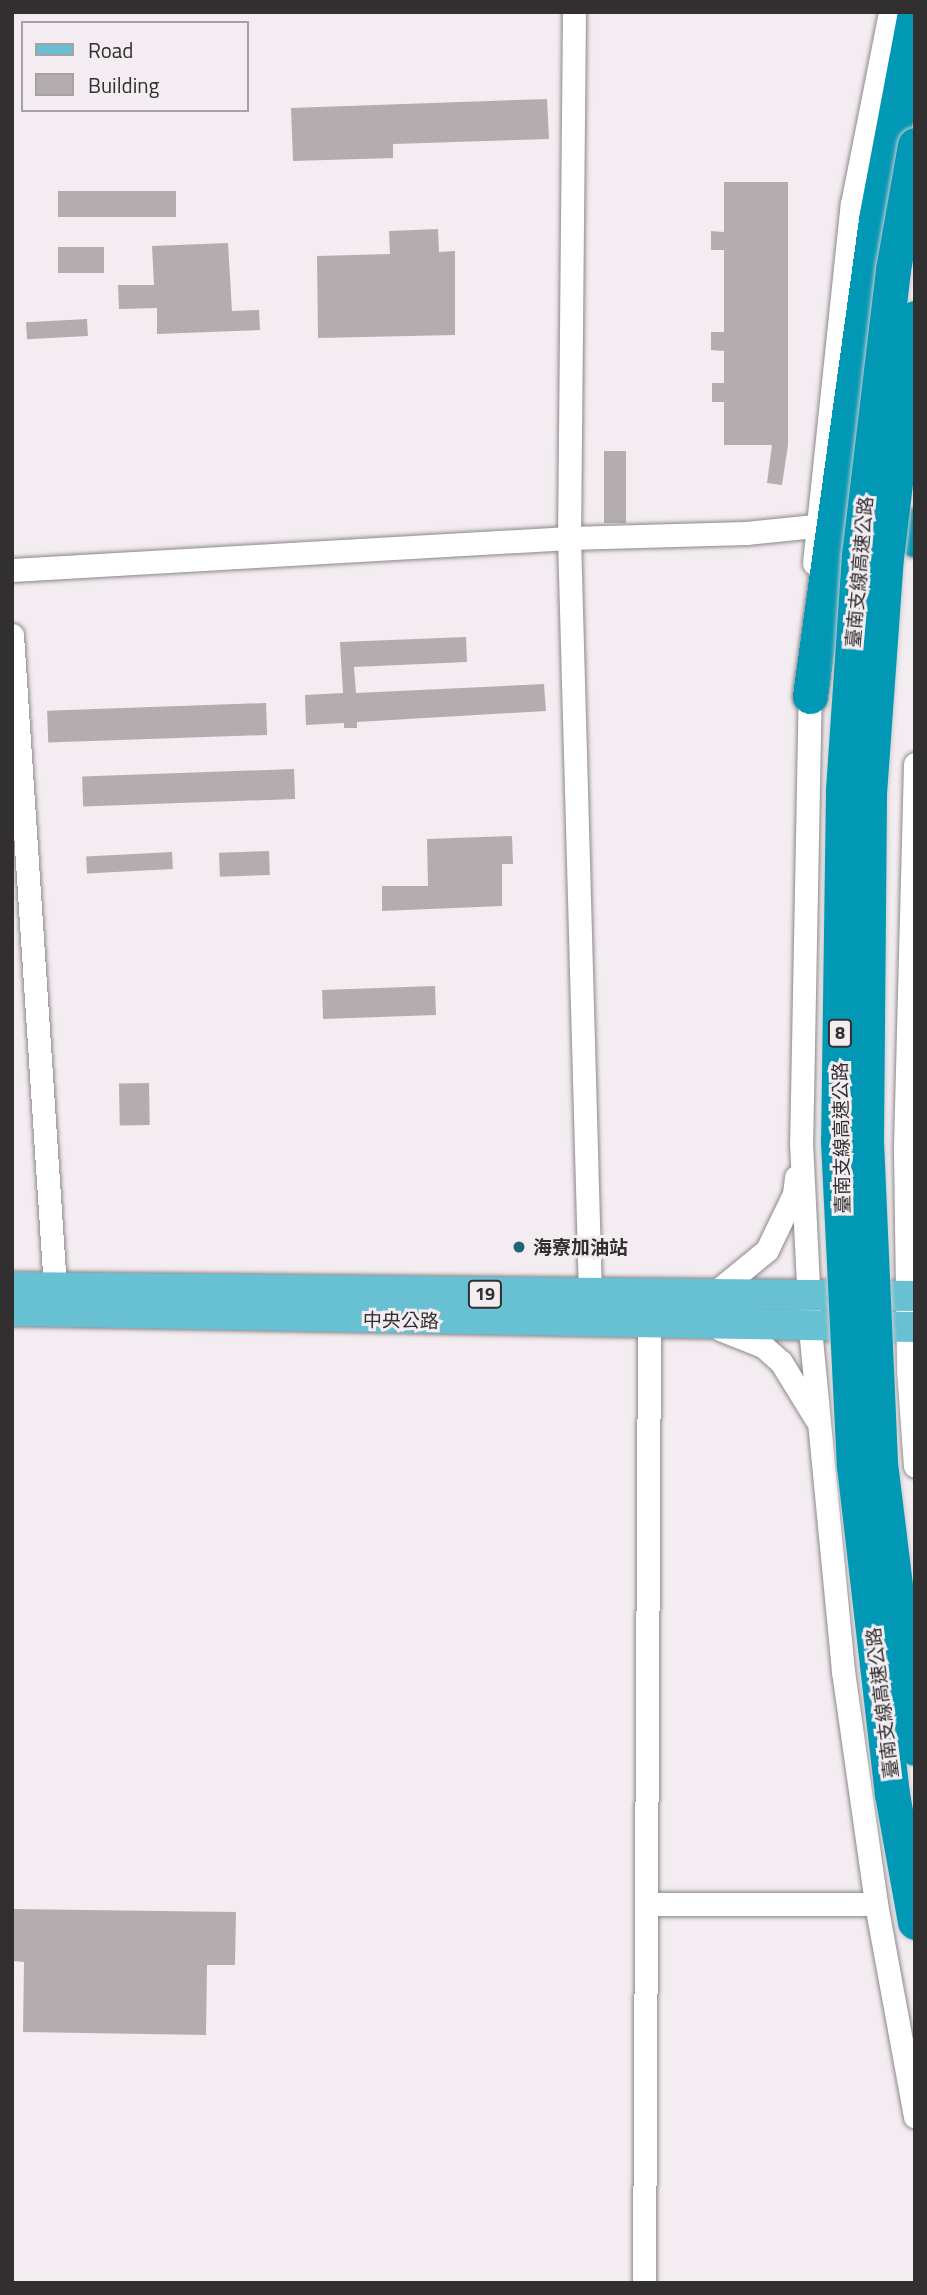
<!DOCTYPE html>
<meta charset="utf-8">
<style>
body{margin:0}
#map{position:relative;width:927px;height:2295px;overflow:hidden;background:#f3edf1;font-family:"Titillium Web","Noto Sans TC",sans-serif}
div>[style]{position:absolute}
.building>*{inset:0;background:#b3adb0;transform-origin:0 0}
.roads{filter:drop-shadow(0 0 2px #8d878b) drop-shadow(0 0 2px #8d878b)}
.minor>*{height:23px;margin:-11.5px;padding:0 11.5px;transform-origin:11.5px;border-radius:11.5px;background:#fff}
.major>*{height:30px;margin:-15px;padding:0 15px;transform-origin:15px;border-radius:15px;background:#67c1d3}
.highway>*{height:35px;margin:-17.5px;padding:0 17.5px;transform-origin:17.5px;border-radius:17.5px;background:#0198b5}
.bridges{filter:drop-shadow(0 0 2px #cecdcd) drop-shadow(0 0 2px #cecdcd)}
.highway-bridge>*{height:35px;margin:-17.5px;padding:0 17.5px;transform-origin:17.5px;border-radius:17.5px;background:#0198b5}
.dots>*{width:19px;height:19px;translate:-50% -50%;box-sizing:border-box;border:4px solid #f3edf1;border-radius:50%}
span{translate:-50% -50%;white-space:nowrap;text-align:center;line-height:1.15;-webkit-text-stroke:6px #f3edf1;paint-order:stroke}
.shield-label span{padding:2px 5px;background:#f3edf1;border:2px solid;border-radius:5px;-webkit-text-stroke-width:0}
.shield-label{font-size:18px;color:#312f30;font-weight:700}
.street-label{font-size:19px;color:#312f30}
.poi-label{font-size:19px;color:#312f30;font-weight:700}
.left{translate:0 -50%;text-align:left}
.frame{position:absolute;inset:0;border:14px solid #312f30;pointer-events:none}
.legend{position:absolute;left:21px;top:21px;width:228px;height:91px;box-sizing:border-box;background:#f3edf1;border:2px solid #a5a1a4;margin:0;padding:9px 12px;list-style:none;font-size:21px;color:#312f30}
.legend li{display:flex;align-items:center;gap:14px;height:35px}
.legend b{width:35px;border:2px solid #a5a1a4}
</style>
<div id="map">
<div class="building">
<i style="clip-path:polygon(547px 99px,549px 139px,393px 144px,393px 158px,293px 161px,291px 108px)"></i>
<i style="clip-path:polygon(724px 182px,788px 182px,788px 445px,782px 485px,767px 483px,772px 445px,724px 445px,724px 402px,712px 402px,712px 383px,724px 383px,724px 351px,711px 350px,711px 332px,724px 332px,724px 250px,711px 250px,711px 231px,724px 232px)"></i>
<i style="left:176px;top:191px;width:26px;height:118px;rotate:90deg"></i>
<i style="clip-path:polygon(438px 229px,439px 252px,455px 251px,455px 335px,318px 338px,317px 256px,390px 254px,389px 231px)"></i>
<i style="clip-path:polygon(228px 243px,232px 311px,259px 310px,260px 330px,157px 334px,157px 308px,119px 309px,118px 285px,154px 285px,152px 246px)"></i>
<i style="left:58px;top:247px;width:46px;height:26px"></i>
<i style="left:87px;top:319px;width:17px;height:61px;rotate:87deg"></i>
<i style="left:604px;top:451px;width:22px;height:72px"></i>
<i style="clip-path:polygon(466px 637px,467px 662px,354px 667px,356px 693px,544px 684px,546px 711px,357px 722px,357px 728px,344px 728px,344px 723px,306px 725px,305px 695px,343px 693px,340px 642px)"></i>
<i style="left:266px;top:703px;width:32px;height:219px;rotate:88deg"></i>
<i style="left:294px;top:769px;width:30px;height:212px;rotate:88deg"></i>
<i style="clip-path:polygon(512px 836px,513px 864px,502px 864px,502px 906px,382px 911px,382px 886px,428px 886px,427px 839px)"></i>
<i style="left:269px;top:851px;width:24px;height:50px;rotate:88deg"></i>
<i style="left:172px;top:852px;width:17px;height:86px;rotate:87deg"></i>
<i style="left:435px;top:986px;width:29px;height:113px;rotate:88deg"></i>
<i style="left:149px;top:1083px;width:42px;height:30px;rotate:89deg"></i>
<i style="clip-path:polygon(12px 1909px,236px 1912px,235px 1965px,207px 1965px,206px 2035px,23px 2032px,24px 1962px,12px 1961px)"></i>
</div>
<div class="roads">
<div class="minor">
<i style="left:574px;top:12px;width:526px;rotate:90.54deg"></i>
<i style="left:569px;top:538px;width:757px;rotate:88.41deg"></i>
<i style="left:814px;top:563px;width:361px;rotate:-84deg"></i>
<i style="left:852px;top:204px;width:196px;rotate:-78.8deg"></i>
<i style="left:12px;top:570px;width:558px;rotate:-3.29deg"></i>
<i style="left:569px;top:538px;width:177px;rotate:-1.6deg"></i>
<i style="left:746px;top:533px;width:69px;rotate:-5.8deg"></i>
<i style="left:12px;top:635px;width:653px;rotate:86.23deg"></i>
<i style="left:810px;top:681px;width:461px;rotate:91.1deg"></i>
<i style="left:801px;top:1142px;width:186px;rotate:87.2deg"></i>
<i style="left:810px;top:1328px;width:345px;rotate:84.5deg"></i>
<i style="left:843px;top:1671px;width:235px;rotate:81.9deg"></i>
<i style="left:876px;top:1904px;width:216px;rotate:79.6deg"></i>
<i style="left:915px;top:764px;width:387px;rotate:91.5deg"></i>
<i style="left:905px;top:1151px;width:220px;rotate:89.2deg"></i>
<i style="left:908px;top:1371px;width:95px;rotate:85.8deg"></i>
<i style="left:711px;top:1296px;width:72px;rotate:-39.4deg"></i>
<i style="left:767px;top:1250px;width:62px;rotate:-64.3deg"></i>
<i style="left:794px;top:1194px;width:17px;rotate:-83deg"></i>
<i style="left:720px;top:1329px;width:46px;rotate:21.6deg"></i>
<i style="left:763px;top:1346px;width:24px;rotate:42deg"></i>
<i style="left:781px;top:1362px;width:67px;rotate:58.4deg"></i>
<i style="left:647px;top:1904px;width:229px"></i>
<i style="left:644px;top:2283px;width:958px;rotate:-89.7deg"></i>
</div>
<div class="major">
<i style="left:12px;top:1287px;width:903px;rotate:0.57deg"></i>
<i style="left:12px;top:1311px;width:903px;rotate:1.02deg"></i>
</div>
<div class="highway">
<i style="left:915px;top:525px;width:14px;rotate:90deg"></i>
<i style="left:810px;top:696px;width:482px;rotate:-82.1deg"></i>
<i style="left:876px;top:219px;width:210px;rotate:-79.3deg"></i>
</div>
</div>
<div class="bridges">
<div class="highway-bridge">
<i style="left:915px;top:145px;width:127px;rotate:100deg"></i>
<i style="left:893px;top:270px;width:287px;rotate:96.8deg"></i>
<i style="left:859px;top:555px;width:237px;rotate:93.9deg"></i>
<i style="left:843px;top:791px;width:350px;rotate:90.8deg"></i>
<i style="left:838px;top:1141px;width:325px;rotate:87.2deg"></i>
<i style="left:854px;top:1466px;width:330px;rotate:83.4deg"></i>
<i style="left:892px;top:1794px;width:130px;rotate:79.8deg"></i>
<i style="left:915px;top:318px;width:240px;rotate:96.9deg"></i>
<i style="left:886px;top:556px;width:239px;rotate:94.1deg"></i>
<i style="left:869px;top:794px;width:347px;rotate:90.5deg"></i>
<i style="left:866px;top:1141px;width:322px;rotate:87.5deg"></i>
<i style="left:880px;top:1463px;width:287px;rotate:83deg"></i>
</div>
</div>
<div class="dots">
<i style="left:519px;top:1247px;background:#206576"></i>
</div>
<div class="shield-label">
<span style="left:840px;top:1033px">8</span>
<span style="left:485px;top:1294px">19</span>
</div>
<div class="street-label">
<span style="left:859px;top:572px;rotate:-85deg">臺南支線高速公路</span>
<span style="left:841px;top:1138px;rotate:-91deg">臺南支線高速公路</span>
<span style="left:401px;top:1320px;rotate:1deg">中央公路</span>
<span style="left:882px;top:1703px;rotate:-97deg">臺南支線高速公路</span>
</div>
<div class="poi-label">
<span class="left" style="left:533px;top:1247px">海寮加油站</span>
</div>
<div class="frame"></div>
<ul class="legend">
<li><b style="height:9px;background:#67c1d3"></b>Road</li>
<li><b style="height:19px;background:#b3adb0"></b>Building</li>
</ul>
</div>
